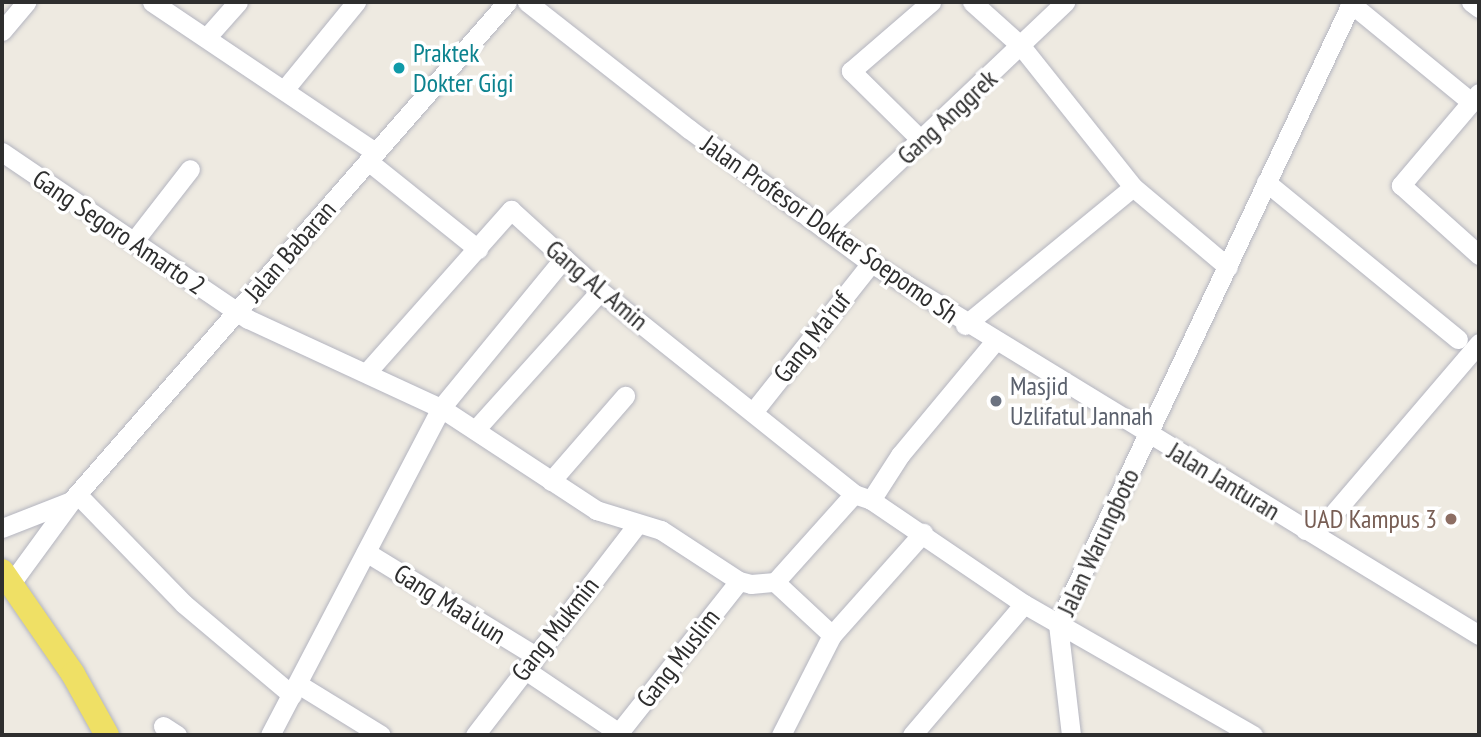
<!DOCTYPE html>
<style>
body{margin:0}
#map{position:relative;width:1481px;height:737px;overflow:hidden;background:#eeeae1;font-family:"PT Sans Narrow",sans-serif}
div>[style]{position:absolute}
.roads{filter:drop-shadow(0 0 2px #b4b5c0) drop-shadow(0 0 2px #b4b5c0)}
.minor>*{height:19px;margin:-9.5px;padding:0 9.5px;transform-origin:9.5px;border-radius:9.5px;background:#fff}
.major>*{height:24px;margin:-12px;padding:0 12px;transform-origin:12px;border-radius:12px;background:#efe065}
.dots>*{width:19px;height:19px;translate:-50% -50%;box-sizing:border-box;border:4px solid #fff;border-radius:50%}
span{translate:-50% -50%;white-space:nowrap;text-align:center;line-height:1.15;-webkit-text-stroke:7px #fff;paint-order:stroke}
.culture-label{font-size:26px;color:#0d838f}
.left{translate:0 -50%;text-align:left}
.street-label{font-size:26px;color:#2e2e2e}
.worship-label{font-size:26px;color:#5b616d}
.education-label{font-size:26px;color:#785e54}
.right{translate:-100% -50%;text-align:right}
.frame{position:absolute;inset:0;border:4px solid #2e2e2e;pointer-events:none}
</style>
<div id="map">
<div class="roads">
<div class="minor">
<i style="left:152px;top:2px;width:269px;rotate:33.9deg"></i>
<i style="left:527px;top:2px;width:206px;rotate:38.1deg"></i>
<i style="left:689px;top:129px;width:226px;rotate:36.4deg"></i>
<i style="left:871px;top:263px;width:713px;rotate:31.46deg"></i>
<i style="left:972px;top:2px;width:66px;rotate:41.9deg"></i>
<i style="left:1021px;top:46px;width:180px;rotate:51.5deg"></i>
<i style="left:1133px;top:187px;width:124px;rotate:40.1deg"></i>
<i style="left:1349px;top:2px;width:158px;rotate:39.3deg"></i>
<i style="left:1471px;top:2px;width:10px;rotate:37deg"></i>
<i style="left:2px;top:31px;width:38px;rotate:-50deg"></i>
<i style="left:206px;top:38px;width:48px;rotate:-48.4deg"></i>
<i style="left:284px;top:90px;width:114px;rotate:-50.7deg"></i>
<i style="left:1479px;top:93px;width:121px;rotate:130.3deg"></i>
<i style="left:1401px;top:185px;width:105px;rotate:41.9deg"></i>
<i style="left:922px;top:141px;width:100px;rotate:-135.4deg"></i>
<i style="left:851px;top:71px;width:106px;rotate:-40.8deg"></i>
<i style="left:2px;top:152px;width:297px;rotate:34.2deg"></i>
<i style="left:248px;top:319px;width:213px;rotate:24.8deg"></i>
<i style="left:441px;top:408px;width:369px;rotate:117.6deg"></i>
<i style="left:368px;top:161px;width:141px;rotate:38.7deg"></i>
<i style="left:1266px;top:182px;width:248px;rotate:39.3deg"></i>
<i style="left:826px;top:229px;width:330px;rotate:-43.5deg"></i>
<i style="left:134px;top:241px;width:91px;rotate:-52.1deg"></i>
<i style="left:564px;top:258px;width:194px;rotate:129.4deg"></i>
<i style="left:441px;top:408px;width:186px;rotate:33.3deg"></i>
<i style="left:596px;top:510px;width:68px;rotate:17.1deg"></i>
<i style="left:661px;top:530px;width:93px;rotate:33.2deg"></i>
<i style="left:739px;top:581px;width:12px;rotate:14deg"></i>
<i style="left:751px;top:584px;width:24px;rotate:-5deg"></i>
<i style="left:775px;top:582px;width:118px;rotate:-48.1deg"></i>
<i style="left:854px;top:494px;width:18px;rotate:19deg"></i>
<i style="left:871px;top:500px;width:185px;rotate:34.2deg"></i>
<i style="left:1024px;top:604px;width:264px;rotate:29.8deg"></i>
<i style="left:965px;top:325px;width:217px;rotate:-39.4deg"></i>
<i style="left:367px;top:372px;width:217px;rotate:-48.4deg"></i>
<i style="left:511px;top:210px;width:120px;rotate:42.3deg"></i>
<i style="left:600px;top:291px;width:325px;rotate:38.6deg"></i>
<i style="left:753px;top:412px;width:190px;rotate:-51.6deg"></i>
<i style="left:475px;top:430px;width:187px;rotate:-48deg"></i>
<i style="left:551px;top:481px;width:113px;rotate:-49deg"></i>
<i style="left:77px;top:494px;width:153px;rotate:45.8deg"></i>
<i style="left:184px;top:604px;width:141px;rotate:40.1deg"></i>
<i style="left:871px;top:500px;width:54px;rotate:-57.2deg"></i>
<i style="left:900px;top:455px;width:147px;rotate:-50.2deg"></i>
<i style="left:2px;top:528px;width:74px;rotate:-21.4deg"></i>
<i style="left:1305px;top:530px;width:24px;rotate:-22deg"></i>
<i style="left:1327px;top:521px;width:234px;rotate:-49.5deg"></i>
<i style="left:366px;top:552px;width:197px;rotate:31.5deg"></i>
<i style="left:12px;top:582px;width:102px;rotate:-53.8deg"></i>
<i style="left:72px;top:500px;width:661px;rotate:-48.86deg"></i>
<i style="left:775px;top:582px;width:78px;rotate:42.9deg"></i>
<i style="left:524px;top:669px;width:118px;rotate:34deg"></i>
<i style="left:298px;top:684px;width:97px;rotate:31.6deg"></i>
<i style="left:163px;top:726px;width:17px;rotate:33deg"></i>
<i style="left:475px;top:735px;width:265px;rotate:-52.4deg"></i>
<i style="left:617px;top:735px;width:196px;rotate:-51.6deg"></i>
<i style="left:781px;top:735px;width:112px;rotate:-63deg"></i>
<i style="left:832px;top:635px;width:137px;rotate:-48.3deg"></i>
<i style="left:912px;top:735px;width:172px;rotate:-49.5deg"></i>
<i style="left:1071px;top:735px;width:112px;rotate:-96.7deg"></i>
<i style="left:1058px;top:624px;width:686px;rotate:-64.71deg"></i>
</div>
<div class="major">
<i style="left:2px;top:571px;width:125px;rotate:55.4deg"></i>
<i style="left:73px;top:674px;width:70px;rotate:60.9deg"></i>
</div>
</div>
<div class="dots">
<i style="left:399px;top:68px;background:#0f9aa8"></i>
<i style="left:996px;top:401px;background:#6b7280"></i>
<i style="left:1451px;top:519px;background:#8d6e63"></i>
</div>
<div class="culture-label">
<span class="left" style="left:413px;top:68px">Praktek<br>Dokter Gigi</span>
</div>
<div class="street-label">
<span style="left:947px;top:117px;rotate:-43deg">Gang Anggrek</span>
<span style="left:830px;top:229px;rotate:35deg">Jalan Profesor Dokter Soepomo Sh</span>
<span style="left:119px;top:232px;rotate:34deg">Gang Segoro Amarto 2</span>
<span style="left:290px;top:251px;rotate:-49deg">Jalan Babaran</span>
<span style="left:597px;top:285px;rotate:40deg">Gang AL Amin</span>
<span style="left:812px;top:337px;rotate:-52deg">Gang Ma'ruf</span>
<span style="left:1224px;top:481px;rotate:31deg">Jalan Janturan</span>
<span style="left:1098px;top:542px;rotate:-65deg">Jalan Warungboto</span>
<span style="left:450px;top:604px;rotate:32deg">Gang Maa'uun</span>
<span style="left:555px;top:629px;rotate:-52deg">Gang Mukmin</span>
<span style="left:678px;top:658px;rotate:-52deg">Gang Muslim</span>
</div>
<div class="worship-label">
<span class="left" style="left:1010px;top:401px">Masjid<br>Uzlifatul Jannah</span>
</div>
<div class="education-label">
<span class="right" style="left:1437px;top:519px">UAD Kampus 3</span>
</div>
<div class="frame"></div>
</div>
